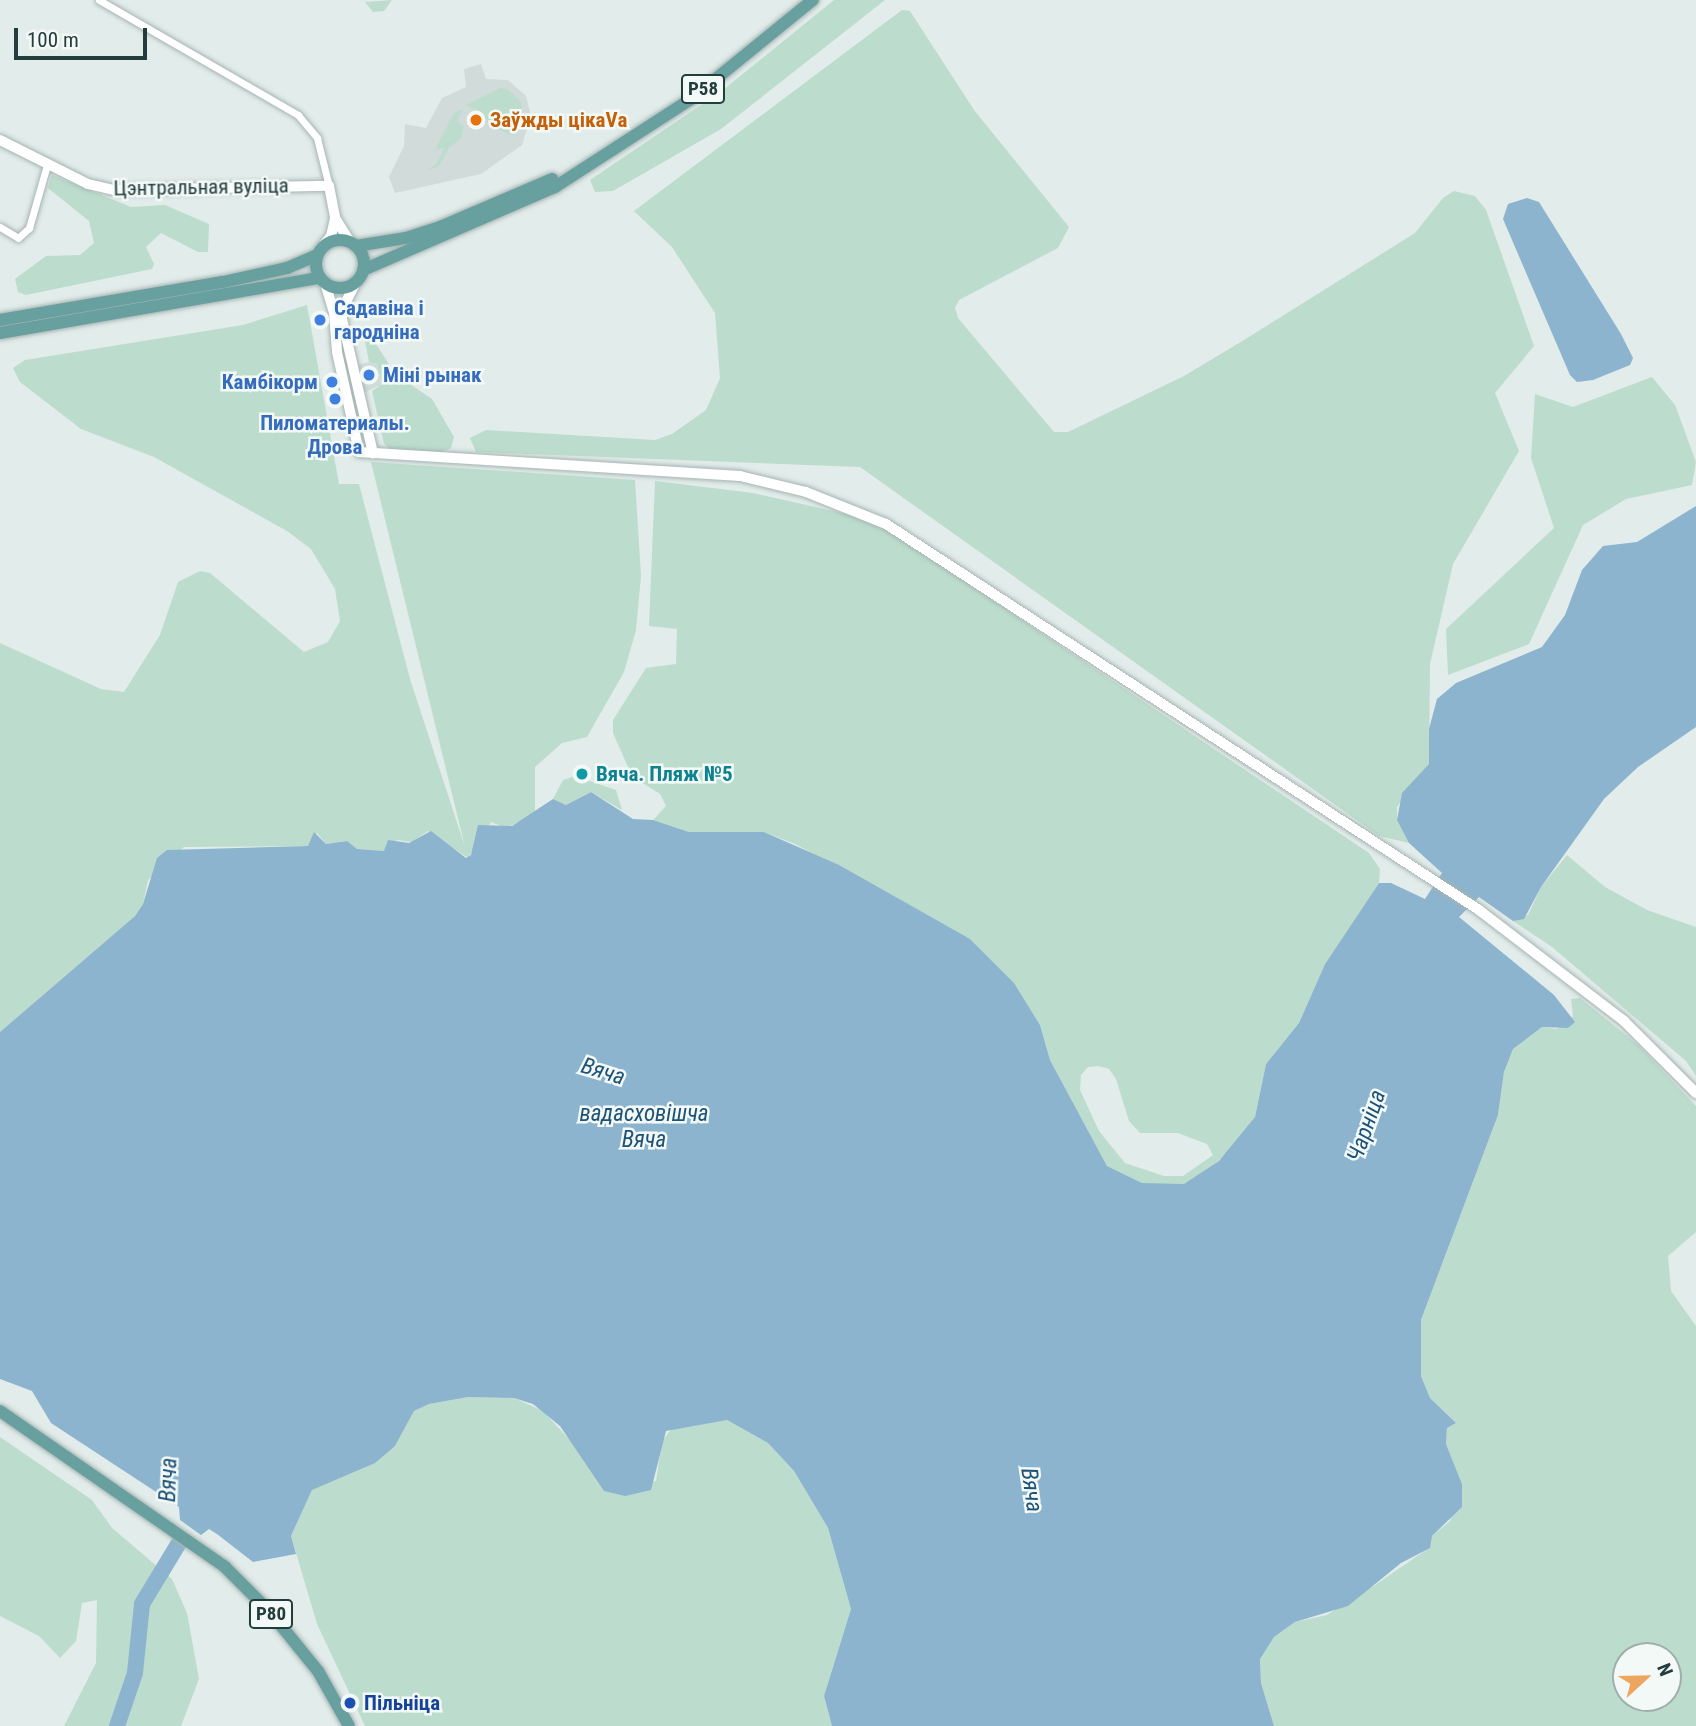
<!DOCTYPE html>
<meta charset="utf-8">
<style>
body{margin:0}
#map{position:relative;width:1696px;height:1726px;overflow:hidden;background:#e2ecea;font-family:"Roboto Condensed",sans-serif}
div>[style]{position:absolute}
.built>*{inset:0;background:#d1dcda}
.green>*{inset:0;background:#bcddcd}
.water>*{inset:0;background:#8cb4cf}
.river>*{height:16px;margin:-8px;padding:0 8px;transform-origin:8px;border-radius:8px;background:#8cb4cf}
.roads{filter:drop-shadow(0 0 2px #a5b4b2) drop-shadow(0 0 2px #a5b4b2)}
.street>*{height:7px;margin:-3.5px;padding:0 3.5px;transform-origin:3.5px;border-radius:3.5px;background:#fff}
.secondary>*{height:10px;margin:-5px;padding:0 5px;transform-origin:5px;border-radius:5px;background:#fff}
.primary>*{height:12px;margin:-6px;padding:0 6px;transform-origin:6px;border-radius:6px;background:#68a0a0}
.primary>.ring{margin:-6px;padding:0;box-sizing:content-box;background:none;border:12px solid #68a0a0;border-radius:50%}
.dots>*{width:19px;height:19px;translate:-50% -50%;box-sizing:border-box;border:4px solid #f3f9f7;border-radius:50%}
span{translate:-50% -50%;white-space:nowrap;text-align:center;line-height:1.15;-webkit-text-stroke:5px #f3f9f7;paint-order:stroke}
.shield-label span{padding:2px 5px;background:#f3f9f7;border:2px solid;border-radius:5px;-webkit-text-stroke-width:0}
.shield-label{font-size:19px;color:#233d3c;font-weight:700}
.food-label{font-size:21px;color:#c56008;font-weight:700}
.left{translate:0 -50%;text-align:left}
.street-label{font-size:21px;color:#233d3c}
.shop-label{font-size:21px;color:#366cbe;font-weight:700}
.right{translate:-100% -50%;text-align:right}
.culture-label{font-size:21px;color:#0d838f;font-weight:700}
.transit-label{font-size:21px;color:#164399;font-weight:700}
.water-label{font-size:23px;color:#1e5277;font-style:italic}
.north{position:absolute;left:1612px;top:1642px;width:70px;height:70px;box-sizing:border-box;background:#f3f9f7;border:2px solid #a0aeac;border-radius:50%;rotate:68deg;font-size:19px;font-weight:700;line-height:28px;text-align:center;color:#233d3c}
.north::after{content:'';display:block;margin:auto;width:24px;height:32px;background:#eea65e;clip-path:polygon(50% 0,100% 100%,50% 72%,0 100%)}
.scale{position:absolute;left:14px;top:28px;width:133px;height:32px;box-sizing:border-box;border:4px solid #233d3c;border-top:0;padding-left:9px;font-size:21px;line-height:24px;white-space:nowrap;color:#233d3c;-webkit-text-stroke:5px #f3f9f7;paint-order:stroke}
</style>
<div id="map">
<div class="built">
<i style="clip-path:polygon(481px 64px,486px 79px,508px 80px,526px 96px,531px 116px,522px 145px,481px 174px,395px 193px,389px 177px,404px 146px,405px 124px,426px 128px,442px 98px,466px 87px,464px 69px)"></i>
<i style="clip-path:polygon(369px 362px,377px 364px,382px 384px,364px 393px,357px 365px)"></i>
</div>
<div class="green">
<i style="clip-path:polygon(392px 0,384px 11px,373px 12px,365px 2px)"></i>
<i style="clip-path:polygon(834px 0,885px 0,721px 129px,613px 191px,595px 192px,590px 180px,723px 90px)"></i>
<i style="clip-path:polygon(902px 10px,910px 11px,974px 110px,1069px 227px,1058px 248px,959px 300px,955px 308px,958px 318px,1054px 432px,1068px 432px,1184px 376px,1244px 340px,1415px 233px,1443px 198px,1454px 191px,1475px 196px,1486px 210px,1534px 346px,1495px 393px,1519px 451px,1453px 564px,1430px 664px,1429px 764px,1397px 807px,1397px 819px,1409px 843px,1379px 836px,860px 467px,476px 452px,470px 438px,486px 430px,655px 440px,672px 434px,706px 410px,720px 378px,715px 313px,672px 247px,634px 211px)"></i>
<i style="clip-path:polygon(500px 88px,508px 89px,521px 102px,523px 116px,510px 135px,480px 119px,481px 112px,466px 105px)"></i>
<i style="clip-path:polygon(463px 109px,457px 121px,464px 127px,460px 139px,449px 148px,438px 167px,427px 170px,437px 163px,444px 148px,435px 150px,454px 113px)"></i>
<i style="clip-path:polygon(52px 175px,131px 207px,165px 205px,209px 224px,208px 252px,198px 252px,161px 233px,146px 247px,154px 264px,152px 269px,26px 295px,18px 292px,15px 279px,46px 256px,80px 255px,94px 243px,89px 221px,48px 188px)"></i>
<i style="clip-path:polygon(307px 305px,339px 484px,359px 484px,410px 679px,465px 847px,371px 462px,635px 480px,641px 576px,636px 630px,624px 672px,587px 737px,562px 743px,535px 767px,535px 814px,506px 828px,491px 822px,468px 858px,428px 831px,412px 842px,397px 840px,384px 851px,357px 849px,346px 841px,326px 844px,317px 833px,308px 846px,184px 847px,148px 880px,143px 904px,135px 916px,0 1032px,0 643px,101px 689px,124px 692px,160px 635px,178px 582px,200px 571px,210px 573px,304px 652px,328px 642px,340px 621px,335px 589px,311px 549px,287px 531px,154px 457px,81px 429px,20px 382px,13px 368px,25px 360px,243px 325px)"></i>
<i style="clip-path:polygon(364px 336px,371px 336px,395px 374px,432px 399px,454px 437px,451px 448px,442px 452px,393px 451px,384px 444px,372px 391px,382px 384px,377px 364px,369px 362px)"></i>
<i style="clip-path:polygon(1652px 377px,1675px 405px,1696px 462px,1692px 485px,1626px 499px,1583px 525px,1529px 644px,1448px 675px,1446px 629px,1554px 528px,1531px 458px,1535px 394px,1573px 407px)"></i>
<i style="clip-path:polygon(evenodd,655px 481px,753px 493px,873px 520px,1369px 853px,1380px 869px,1379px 883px,1325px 964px,1299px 1023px,1266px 1064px,1255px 1117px,1239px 1142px,1203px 1175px,1184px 1184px,1164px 1185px,1142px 1183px,1107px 1166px,1050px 1060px,1040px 1025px,1014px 984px,969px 939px,795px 844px,764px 832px,689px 832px,653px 820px,666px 806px,660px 794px,632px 776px,613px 733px,613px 720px,646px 668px,676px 664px,677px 629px,649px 626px,655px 481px,1098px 1066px,1109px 1069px,1116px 1079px,1129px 1121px,1140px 1133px,1178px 1133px,1207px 1144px,1213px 1155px,1183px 1176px,1164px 1176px,1125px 1163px,1099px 1131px,1080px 1090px,1081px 1075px,1088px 1067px,1098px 1066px)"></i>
<i style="clip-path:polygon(575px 776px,616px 790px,622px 810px,591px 792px,566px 805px,553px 799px,563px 780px)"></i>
<i style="clip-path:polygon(1567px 855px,1605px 887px,1647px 910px,1696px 927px,1696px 1076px,1686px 1061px,1552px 947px,1513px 921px,1528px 915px,1541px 887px)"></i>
<i style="clip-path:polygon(evenodd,1580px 998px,1638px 1045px,1696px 1106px,1696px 1232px,1668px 1256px,1671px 1291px,1696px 1326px,1696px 1726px,1274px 1726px,1261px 1683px,1260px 1658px,1274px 1637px,1295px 1622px,1327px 1615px,1375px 1585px,1429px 1548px,1432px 1536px,1450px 1521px,1462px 1484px,1446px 1444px,1447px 1428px,1456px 1423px,1430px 1398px,1421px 1376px,1421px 1320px,1498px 1115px,1504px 1072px,1513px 1049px,1542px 1027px,1557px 1029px,1573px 1016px,1571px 999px,1580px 998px,1626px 1656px,1668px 1656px,1668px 1698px,1626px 1698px,1626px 1656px)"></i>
<i style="clip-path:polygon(468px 1397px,514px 1398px,543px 1411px,587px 1459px,604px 1491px,656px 1481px,662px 1441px,674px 1426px,727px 1420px,768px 1443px,794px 1471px,828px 1528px,851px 1609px,824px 1696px,832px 1726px,365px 1726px,317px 1624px,291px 1536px,312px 1490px,395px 1446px,414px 1411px,429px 1404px)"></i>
<i style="clip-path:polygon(0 1437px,92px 1500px,112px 1528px,172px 1579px,187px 1613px,199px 1679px,181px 1726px,64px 1726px,96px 1663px,97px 1600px,82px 1603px,76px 1641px,60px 1658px,39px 1636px,0 1616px)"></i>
</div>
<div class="water">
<i style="clip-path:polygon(1527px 198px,1539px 202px,1621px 334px,1633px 358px,1630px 365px,1593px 380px,1577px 382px,1570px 375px,1503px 219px,1508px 204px)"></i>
<i style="clip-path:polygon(1696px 506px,1696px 727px,1638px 767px,1604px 799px,1541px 887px,1524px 919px,1513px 921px,1479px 897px,1459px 917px,1554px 995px,1575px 1022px,1568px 1028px,1542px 1027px,1513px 1049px,1504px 1072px,1498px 1115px,1421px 1320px,1421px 1376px,1430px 1398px,1456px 1423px,1447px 1428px,1446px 1444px,1462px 1484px,1462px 1507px,1432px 1536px,1430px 1548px,1401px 1563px,1348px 1606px,1295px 1622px,1274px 1637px,1260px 1659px,1261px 1683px,1274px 1726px,832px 1726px,824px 1696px,851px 1609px,828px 1528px,794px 1471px,768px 1443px,727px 1420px,666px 1431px,651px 1490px,625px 1496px,604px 1491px,560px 1426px,533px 1404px,514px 1398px,468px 1397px,429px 1404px,414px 1411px,395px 1446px,375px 1463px,312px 1490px,291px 1536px,296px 1554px,253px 1562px,217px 1534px,209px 1529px,201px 1535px,180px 1520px,179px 1507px,51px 1423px,32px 1391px,0 1379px,0 1032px,135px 916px,143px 904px,157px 858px,167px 850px,308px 846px,314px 832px,326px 844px,347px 841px,357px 849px,384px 851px,388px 840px,409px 843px,431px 831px,466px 858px,471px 855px,478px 825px,512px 826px,553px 799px,566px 805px,591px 792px,633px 819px,653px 820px,689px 832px,764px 832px,839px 865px,970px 939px,1014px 983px,1040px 1025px,1050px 1060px,1107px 1166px,1142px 1183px,1184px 1184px,1219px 1161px,1255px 1117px,1266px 1064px,1299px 1023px,1325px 964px,1379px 883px,1391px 883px,1425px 899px,1442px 873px,1409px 843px,1397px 820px,1402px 793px,1429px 764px,1429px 729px,1437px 699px,1456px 683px,1542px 647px,1565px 615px,1582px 570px,1603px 546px,1637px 542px)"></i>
</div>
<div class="river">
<i style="left:117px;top:1726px;width:56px;rotate:-71.2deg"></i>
<i style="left:135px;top:1673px;width:69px;rotate:-84.2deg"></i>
<i style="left:142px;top:1604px;width:71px;rotate:-58.8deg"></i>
</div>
<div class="roads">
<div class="street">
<i style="left:99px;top:0;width:230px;rotate:30deg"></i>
<i style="left:298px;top:115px;width:30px;rotate:50deg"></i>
<i style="left:317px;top:138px;width:49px;rotate:76deg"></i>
<i style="left:0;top:227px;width:21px;rotate:31deg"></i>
<i style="left:18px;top:238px;width:15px;rotate:-42deg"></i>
<i style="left:29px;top:228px;width:66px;rotate:-74.1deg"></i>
</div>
<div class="secondary">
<i style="left:0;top:140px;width:98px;rotate:26.6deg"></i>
<i style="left:88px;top:184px;width:27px;rotate:13deg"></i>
<i style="left:114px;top:190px;width:215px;rotate:-1.1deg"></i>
<i style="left:329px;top:186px;width:33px;rotate:79deg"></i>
<i style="left:335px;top:218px;width:28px;rotate:58deg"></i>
<i style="left:321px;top:248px;width:16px;rotate:-50deg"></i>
<i style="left:331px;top:236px;width:18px;rotate:-77deg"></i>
<i style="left:356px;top:282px;width:31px;rotate:117deg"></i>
<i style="left:342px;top:310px;width:9px;rotate:90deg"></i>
<i style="left:342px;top:319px;width:138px;rotate:77deg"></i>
<i style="left:325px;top:283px;width:30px;rotate:73deg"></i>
<i style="left:334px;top:312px;width:40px;rotate:85.7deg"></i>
<i style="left:337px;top:352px;width:102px;rotate:77.6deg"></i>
<i style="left:359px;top:452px;width:382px;rotate:3.6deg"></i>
<i style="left:740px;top:476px;width:68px;rotate:13.6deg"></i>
<i style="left:806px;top:492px;width:86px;rotate:21.8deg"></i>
<i style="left:886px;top:524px;width:708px;rotate:33.06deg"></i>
<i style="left:1479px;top:910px;width:183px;rotate:37.4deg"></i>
<i style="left:1624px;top:1021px;width:102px;rotate:45deg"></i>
</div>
<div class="primary">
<i class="ring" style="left:316px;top:240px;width:36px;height:36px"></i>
<i style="left:356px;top:246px;width:51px;rotate:-9.1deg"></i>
<i style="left:406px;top:238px;width:36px;rotate:-18deg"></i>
<i style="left:440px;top:227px;width:122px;rotate:-23.2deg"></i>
<i style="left:363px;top:270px;width:209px;rotate:-23.4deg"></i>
<i style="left:555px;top:187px;width:162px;rotate:-32.9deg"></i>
<i style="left:691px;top:99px;width:157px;rotate:-39.1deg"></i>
<i style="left:0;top:320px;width:226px;rotate:-9.7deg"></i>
<i style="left:223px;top:282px;width:66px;rotate:-12.3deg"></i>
<i style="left:287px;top:268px;width:33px;rotate:-23deg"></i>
<i style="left:0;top:333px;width:325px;rotate:-9.8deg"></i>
<i style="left:0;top:1411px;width:274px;rotate:34.7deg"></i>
<i style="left:225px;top:1567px;width:64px;rotate:45deg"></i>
<i style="left:270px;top:1612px;width:76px;rotate:50.9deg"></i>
<i style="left:318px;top:1671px;width:63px;rotate:60.6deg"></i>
</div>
</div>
<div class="dots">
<i style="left:476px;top:120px;background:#e8710a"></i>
<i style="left:320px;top:320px;background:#3f7fe0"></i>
<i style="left:369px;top:375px;background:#3f7fe0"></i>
<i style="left:332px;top:382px;background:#3f7fe0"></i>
<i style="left:335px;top:399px;background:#3f7fe0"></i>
<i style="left:582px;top:774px;background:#0f9aa8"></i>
<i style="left:350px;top:1703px;background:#1a4fb4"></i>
</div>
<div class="shield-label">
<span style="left:703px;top:89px">Р58</span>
<span style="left:271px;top:1614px">Р80</span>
</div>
<div class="food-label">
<span class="left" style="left:490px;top:120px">Заўжды цікаVа</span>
</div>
<div class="street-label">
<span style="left:201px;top:187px;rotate:-1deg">Цэнтральная вуліца</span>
</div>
<div class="shop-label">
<span class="left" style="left:334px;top:320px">Садавіна і<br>гародніна</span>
<span class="left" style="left:383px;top:375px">Міні рынак</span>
<span class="right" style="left:318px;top:382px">Камбікорм</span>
<span style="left:335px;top:435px">Пиломатериалы.<br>Дрова</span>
</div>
<div class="culture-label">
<span class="left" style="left:596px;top:774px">Вяча. Пляж №5</span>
</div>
<div class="transit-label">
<span class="left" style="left:364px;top:1703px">Пільніца</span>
</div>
<div class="water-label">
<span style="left:603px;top:1072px;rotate:17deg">Вяча</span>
<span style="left:644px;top:1127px">вадасховішча<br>Вяча</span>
<span style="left:1367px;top:1126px;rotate:-71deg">Чарніца</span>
<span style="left:169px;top:1480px;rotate:-88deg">Вяча</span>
<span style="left:1031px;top:1490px;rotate:82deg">Вяча</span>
</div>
<div class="north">N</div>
<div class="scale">100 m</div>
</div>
